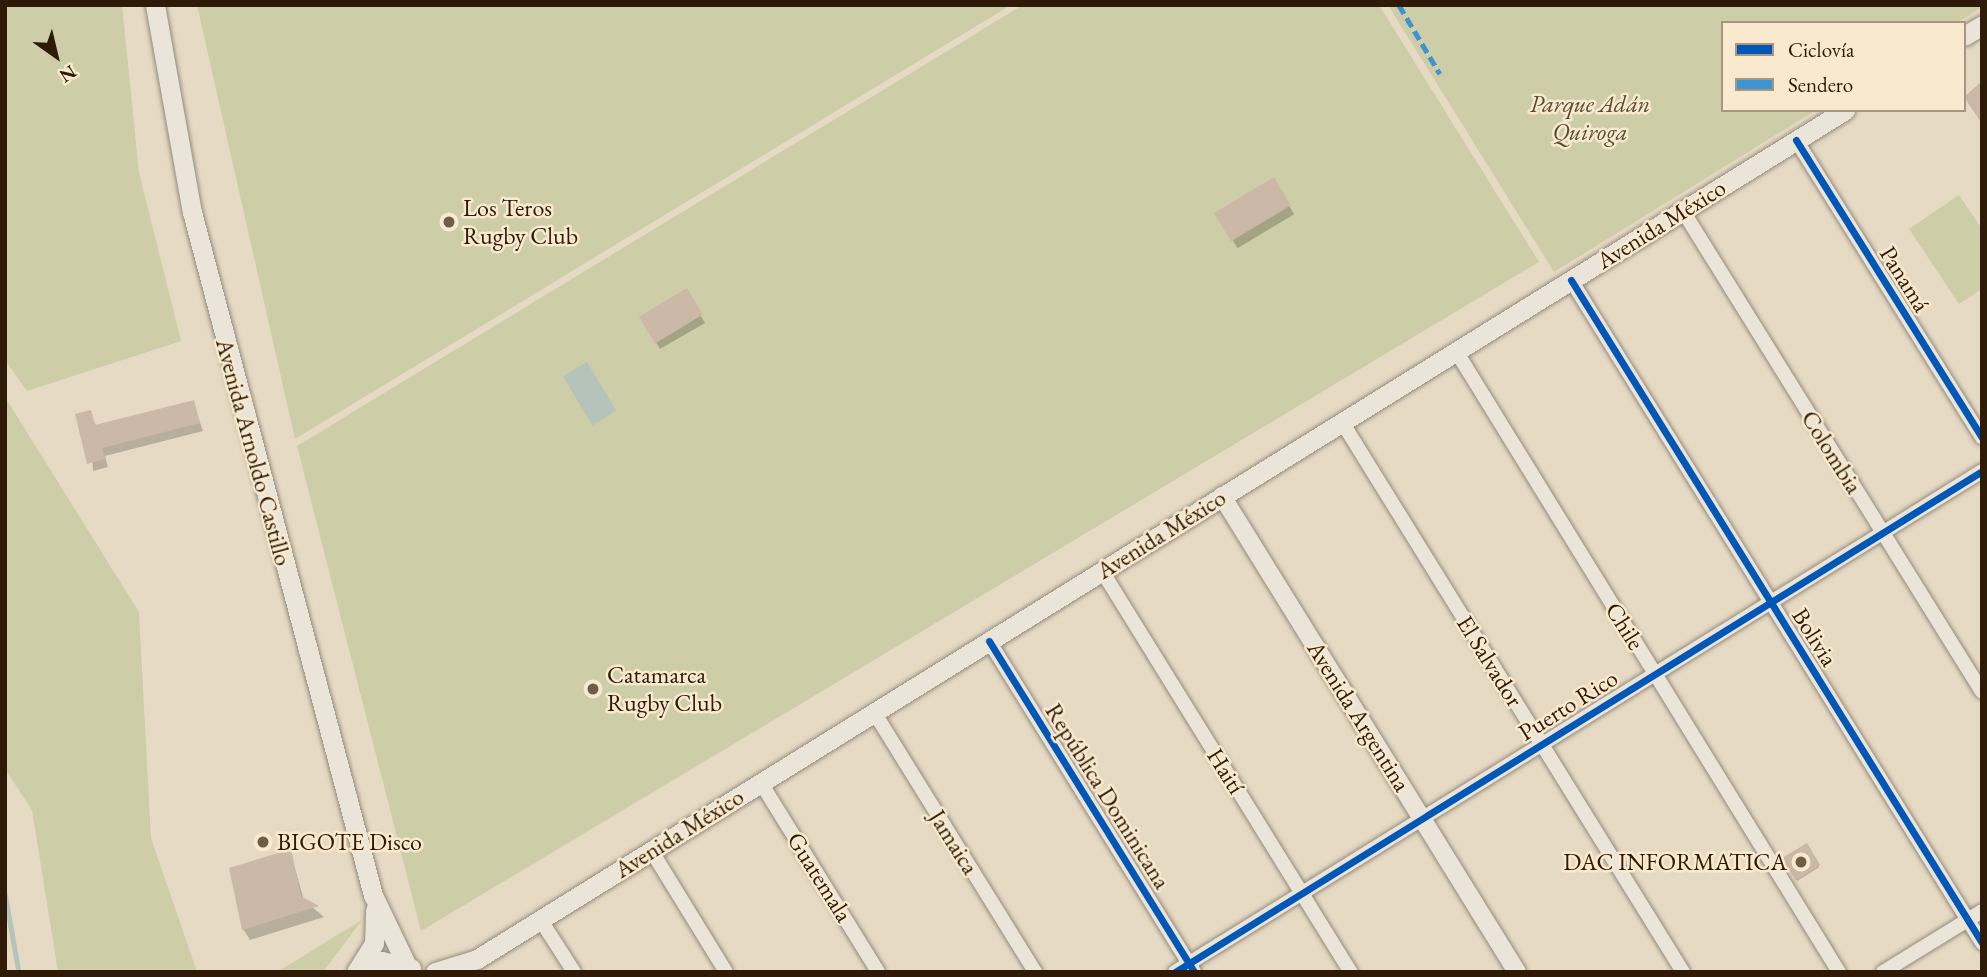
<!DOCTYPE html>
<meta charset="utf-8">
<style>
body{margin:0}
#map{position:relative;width:1987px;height:977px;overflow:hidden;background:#e7dac4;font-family:"EB Garamond",serif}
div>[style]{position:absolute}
.green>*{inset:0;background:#cdcda7}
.water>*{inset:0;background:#b4c4ba;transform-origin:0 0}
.shadow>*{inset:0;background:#0003;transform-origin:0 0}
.stream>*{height:4.5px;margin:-2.25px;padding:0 2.25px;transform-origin:2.25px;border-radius:2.25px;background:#b4c4ba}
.building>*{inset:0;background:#ccb8a7;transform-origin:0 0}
.roads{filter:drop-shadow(0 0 2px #948b7c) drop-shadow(0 0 2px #948b7c)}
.minor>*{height:14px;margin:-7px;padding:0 7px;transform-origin:7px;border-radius:7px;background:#eae4d9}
.tertiary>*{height:18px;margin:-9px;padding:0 9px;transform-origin:9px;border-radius:9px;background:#eae4d9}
.secondary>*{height:19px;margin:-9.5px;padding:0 9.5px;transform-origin:9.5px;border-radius:9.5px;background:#eae4d9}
.quiet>*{height:5px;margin-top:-2.5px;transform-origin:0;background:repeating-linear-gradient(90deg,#3c94d1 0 10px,transparent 0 15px)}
.cycleway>*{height:7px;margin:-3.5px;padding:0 3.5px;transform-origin:3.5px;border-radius:3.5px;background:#0057b8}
.dots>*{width:19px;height:19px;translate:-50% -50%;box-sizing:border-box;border:4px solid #f9e9cf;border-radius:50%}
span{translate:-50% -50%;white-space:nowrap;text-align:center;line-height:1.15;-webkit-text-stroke:5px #f9e9cf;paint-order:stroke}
.park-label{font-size:24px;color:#574c30;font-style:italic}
.poi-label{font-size:24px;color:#2e1a07}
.left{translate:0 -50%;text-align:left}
.right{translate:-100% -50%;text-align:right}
.street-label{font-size:24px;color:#2e1a07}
.frame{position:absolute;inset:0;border:7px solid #2e1a07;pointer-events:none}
.legend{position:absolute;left:1721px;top:21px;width:245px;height:91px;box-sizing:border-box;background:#f9e9cf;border:2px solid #a8967f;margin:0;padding:9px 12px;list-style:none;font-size:21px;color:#2e1a07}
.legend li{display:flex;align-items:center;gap:14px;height:35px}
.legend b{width:35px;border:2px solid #a8967f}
.north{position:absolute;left:21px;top:21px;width:70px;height:70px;-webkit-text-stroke:5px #f9e9cf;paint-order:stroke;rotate:146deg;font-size:19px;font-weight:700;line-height:28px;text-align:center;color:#2e1a07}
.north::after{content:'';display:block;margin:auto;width:24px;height:32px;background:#2e1a07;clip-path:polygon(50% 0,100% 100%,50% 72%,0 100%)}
</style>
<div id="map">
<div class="green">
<i style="clip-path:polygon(5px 5px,122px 5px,139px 173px,181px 341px,27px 391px,5px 360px)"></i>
<i style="clip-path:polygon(197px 5px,1011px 5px,295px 439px)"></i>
<i style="clip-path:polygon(1023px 5px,1379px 5px,1539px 262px,421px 931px,297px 446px)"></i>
<i style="clip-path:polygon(1388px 5px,1982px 5px,1982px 7px,1957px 23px,1723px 23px,1723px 110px,1816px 110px,1554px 272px)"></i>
<i style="clip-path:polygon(1959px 195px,1982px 229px,1982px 289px,1959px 304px,1909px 229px)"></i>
<i style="clip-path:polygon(5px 397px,139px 612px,151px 838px,197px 972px,58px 972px,32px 810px,5px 769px)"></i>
<i style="clip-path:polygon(362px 920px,323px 972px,277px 972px)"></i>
</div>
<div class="water">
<i style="left:587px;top:362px;width:57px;height:28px;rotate:59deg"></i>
</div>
<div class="shadow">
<i style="left:1273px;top:179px;width:41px;height:66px;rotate:59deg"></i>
<i style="left:686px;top:290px;width:38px;height:52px;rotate:60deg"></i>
<i style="clip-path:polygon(193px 402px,203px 431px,105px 456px,108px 467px,93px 471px,90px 412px,96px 426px)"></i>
<i style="left:1806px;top:846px;width:25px;height:26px;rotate:58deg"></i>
<i style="clip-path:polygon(290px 851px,304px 900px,324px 917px,250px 940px,243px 929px)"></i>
</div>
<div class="stream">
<i style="left:5px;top:893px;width:80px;rotate:80deg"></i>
</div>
<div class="building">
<i style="clip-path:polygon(1982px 81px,1982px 124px,1964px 97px)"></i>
<i style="left:1274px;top:177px;width:33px;height:70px;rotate:59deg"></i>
<i style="left:687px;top:288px;width:31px;height:56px;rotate:59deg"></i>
<i style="clip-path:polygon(194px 400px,200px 423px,102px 448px,105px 459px,87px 464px,75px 414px,91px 410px,95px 425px)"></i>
<i style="left:1807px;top:843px;width:26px;height:29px;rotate:59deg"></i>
<i style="clip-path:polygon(291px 849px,301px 896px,319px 906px,242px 930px,229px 868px)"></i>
</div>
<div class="roads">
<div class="minor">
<i style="left:1796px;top:140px;width:351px;rotate:58deg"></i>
<i style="left:1683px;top:211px;width:566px;rotate:58.13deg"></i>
<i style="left:1571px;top:280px;width:780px;rotate:58.2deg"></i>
<i style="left:1456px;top:351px;width:730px;rotate:58.34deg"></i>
<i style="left:1342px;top:422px;width:647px;rotate:58.2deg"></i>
<i style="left:1102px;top:571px;width:472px;rotate:58.2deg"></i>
<i style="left:989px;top:641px;width:389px;rotate:58.2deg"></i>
<i style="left:874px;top:712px;width:306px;rotate:58.2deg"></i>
<i style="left:761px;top:783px;width:222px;rotate:58.2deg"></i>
<i style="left:651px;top:850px;width:143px;rotate:58.4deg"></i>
<i style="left:540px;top:919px;width:63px;rotate:57.3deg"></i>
<i style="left:1175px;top:972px;width:950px;rotate:-31.83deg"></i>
<i style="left:1883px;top:972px;width:116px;rotate:-31.6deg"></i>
</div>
<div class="tertiary">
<i style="left:1222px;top:496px;width:560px;rotate:58.21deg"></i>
</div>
<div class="secondary">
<i style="left:155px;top:5px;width:210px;rotate:79.9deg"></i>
<i style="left:192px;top:212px;width:707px;rotate:75.16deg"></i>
<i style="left:373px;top:895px;width:76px;rotate:64.4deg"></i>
<i style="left:1964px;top:36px;width:21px;rotate:-31deg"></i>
<i style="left:356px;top:972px;width:34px;rotate:-58deg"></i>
<i style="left:374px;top:943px;width:33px;rotate:-88deg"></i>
<i style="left:359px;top:972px;width:25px;rotate:-26deg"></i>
<i style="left:382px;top:961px;width:30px;rotate:14deg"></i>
<i style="left:435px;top:972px;width:44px;rotate:-17.2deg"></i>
<i style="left:477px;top:959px;width:1610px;rotate:-31.82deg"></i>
</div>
</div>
<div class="quiet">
<i style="left:1399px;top:5px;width:80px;rotate:59.3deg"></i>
</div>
<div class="cycleway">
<i style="left:1796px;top:140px;width:351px;rotate:58deg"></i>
<i style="left:1571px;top:280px;width:780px;rotate:58.2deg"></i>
<i style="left:989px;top:641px;width:388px;rotate:58.2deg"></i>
<i style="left:1175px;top:972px;width:950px;rotate:-31.83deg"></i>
</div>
<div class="dots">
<i style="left:449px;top:222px;background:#6f5d49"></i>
<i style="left:593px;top:689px;background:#6f5d49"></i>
<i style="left:263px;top:842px;background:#6f5d49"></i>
<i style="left:1801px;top:862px;background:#6f5d49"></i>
</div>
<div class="park-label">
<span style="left:1590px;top:118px">Parque Adán<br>Quiroga</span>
</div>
<div class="poi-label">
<span class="left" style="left:463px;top:222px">Los Teros<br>Rugby Club</span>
<span class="left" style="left:607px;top:689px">Catamarca<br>Rugby Club</span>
<span class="left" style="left:277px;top:842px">BIGOTE Disco</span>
<span class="right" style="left:1787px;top:862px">DAC INFORMATICA</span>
</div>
<div class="street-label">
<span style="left:1661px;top:224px;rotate:-32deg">Avenida México</span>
<span style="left:1905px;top:279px;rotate:58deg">Panamá</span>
<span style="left:254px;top:452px;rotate:75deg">Avenida Arnoldo Castillo</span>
<span style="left:1832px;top:452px;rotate:58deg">Colombia</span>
<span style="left:1161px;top:534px;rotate:-32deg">Avenida México</span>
<span style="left:1625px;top:626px;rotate:58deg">Chile</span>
<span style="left:1815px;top:637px;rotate:58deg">Bolivia</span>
<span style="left:1490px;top:661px;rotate:58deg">El Salvador</span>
<span style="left:1568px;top:705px;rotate:-32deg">Puerto Rico</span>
<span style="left:1359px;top:716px;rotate:58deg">Avenida Argentina</span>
<span style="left:1226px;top:771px;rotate:58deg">Haití</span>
<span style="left:1108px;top:796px;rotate:58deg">República Dominicana</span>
<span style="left:679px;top:833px;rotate:-32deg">Avenida México</span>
<span style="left:954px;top:842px;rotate:58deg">Jamaica</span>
<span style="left:820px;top:877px;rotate:58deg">Guatemala</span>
</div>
<div class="frame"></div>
<ul class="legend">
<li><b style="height:9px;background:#0057b8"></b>Ciclovía</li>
<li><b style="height:9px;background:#3c94d1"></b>Sendero</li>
</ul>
<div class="north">N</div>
</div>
